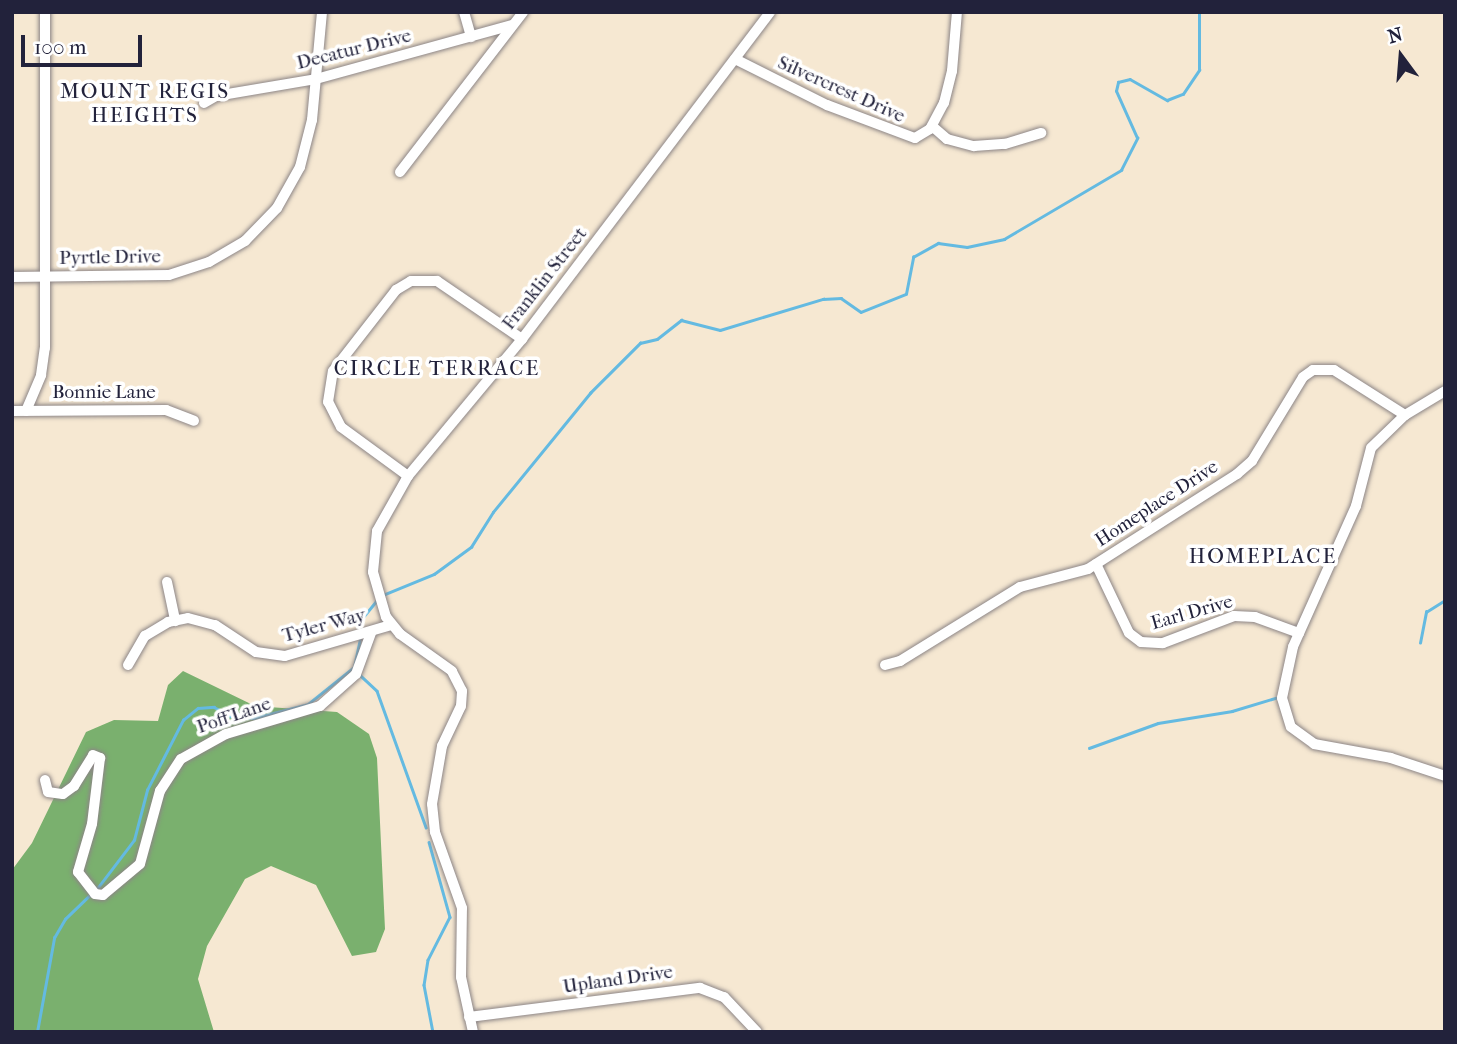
<!DOCTYPE html>
<style>
body{margin:0}
#map{position:relative;width:1457px;height:1044px;overflow:hidden;background:#f6e8d2;font-family:"IM FELL French Canon",serif}
div>[style]{position:absolute}
.forest>*{inset:0;background:#7ab06e}
.stream>*{height:2.5px;margin:-1.25px;padding:0 1.25px;transform-origin:1.25px;border-radius:1.25px;background:#64bae1}
.roads{filter:drop-shadow(0 0 2px #8c8586) drop-shadow(0 0 2px #8c8586)}
.minor>*{height:10px;margin:-5px;padding:0 5px;transform-origin:5px;border-radius:5px;background:#fff}
span{translate:-50% -50%;white-space:nowrap;text-align:center;line-height:1.15;-webkit-text-stroke:7px #fff;paint-order:stroke}
.street-label{font-size:19px;color:#22223b}
.neighbourhood-label{font-size:21px;color:#22223b;letter-spacing:2px}
.frame{position:absolute;inset:0;border:14px solid #22223b;pointer-events:none}
.north{position:absolute;left:1366px;top:21px;width:70px;height:70px;-webkit-text-stroke:5px #fff;paint-order:stroke;rotate:344deg;font-size:19px;font-weight:700;line-height:28px;text-align:center;color:#22223b}
.north::after{content:'';display:block;margin:auto;width:24px;height:32px;background:#22223b;clip-path:polygon(50% 0,100% 100%,50% 72%,0 100%)}
.scale{position:absolute;left:21px;top:35px;width:121px;height:32px;box-sizing:border-box;border:4px solid #22223b;border-top:0;padding-left:9px;font-size:21px;line-height:24px;white-space:nowrap;color:#22223b;-webkit-text-stroke:5px #fff;paint-order:stroke}
</style>
<div id="map">
<div class="forest">
<i style="clip-path:polygon(183px 671px,255px 706px,337px 712px,369px 734px,377px 758px,385px 929px,376px 952px,352px 956px,316px 885px,271px 866px,245px 879px,207px 946px,198px 979px,214px 1032px,12px 1032px,12px 870px,32px 843px,86px 732px,114px 720px,158px 721px,168px 685px)"></i>
</div>
<div class="stream">
<i style="left:383px;top:595px;width:55px;rotate:-22.4deg"></i>
<i style="left:434px;top:574px;width:46px;rotate:-36.1deg"></i>
<i style="left:471px;top:547px;width:41px;rotate:-57.8deg"></i>
<i style="left:493px;top:512px;width:154px;rotate:-50.8deg"></i>
<i style="left:590px;top:393px;width:71px;rotate:-45deg"></i>
<i style="left:640px;top:343px;width:17px;rotate:-13deg"></i>
<i style="left:657px;top:339px;width:31px;rotate:-38deg"></i>
<i style="left:681px;top:320px;width:40px;rotate:14.4deg"></i>
<i style="left:720px;top:330px;width:108px;rotate:-16.8deg"></i>
<i style="left:823px;top:299px;width:18px;rotate:-3deg"></i>
<i style="left:841px;top:298px;width:24px;rotate:35deg"></i>
<i style="left:861px;top:312px;width:48px;rotate:-21.8deg"></i>
<i style="left:906px;top:294px;width:38px;rotate:-79deg"></i>
<i style="left:913px;top:257px;width:29px;rotate:-29deg"></i>
<i style="left:938px;top:243px;width:29px;rotate:8deg"></i>
<i style="left:967px;top:247px;width:38px;rotate:-12deg"></i>
<i style="left:1004px;top:239px;width:136px;rotate:-30.5deg"></i>
<i style="left:1121px;top:170px;width:36px;rotate:-63deg"></i>
<i style="left:1137px;top:138px;width:51px;rotate:-114.1deg"></i>
<i style="left:1116px;top:91px;width:9px;rotate:-77deg"></i>
<i style="left:1118px;top:82px;width:12px;rotate:-14deg"></i>
<i style="left:1130px;top:79px;width:43px;rotate:29.6deg"></i>
<i style="left:1167px;top:100px;width:17px;rotate:-21deg"></i>
<i style="left:1183px;top:94px;width:29px;rotate:-56deg"></i>
<i style="left:1199px;top:70px;width:58px;rotate:-90deg"></i>
<i style="left:360px;top:632px;width:11px;rotate:-90deg"></i>
<i style="left:360px;top:621px;width:28px;rotate:-51deg"></i>
<i style="left:1420px;top:643px;width:32px;rotate:-79deg"></i>
<i style="left:1426px;top:612px;width:22px;rotate:-32deg"></i>
<i style="left:360px;top:675px;width:23px;rotate:43deg"></i>
<i style="left:377px;top:691px;width:145px;rotate:70.2deg"></i>
<i style="left:1089px;top:748px;width:73px;rotate:-19.9deg"></i>
<i style="left:1158px;top:723px;width:75px;rotate:-9.2deg"></i>
<i style="left:1232px;top:711px;width:45px;rotate:-16.8deg"></i>
<i style="left:429px;top:842px;width:78px;rotate:74.4deg"></i>
<i style="left:450px;top:917px;width:48px;rotate:117.1deg"></i>
<i style="left:428px;top:960px;width:25px;rotate:99deg"></i>
<i style="left:424px;top:985px;width:48px;rotate:79.2deg"></i>
<i style="left:96px;top:890px;width:63px;rotate:-52.8deg"></i>
<i style="left:134px;top:840px;width:52px;rotate:-75.4deg"></i>
<i style="left:147px;top:790px;width:79px;rotate:-62.8deg"></i>
<i style="left:183px;top:720px;width:19px;rotate:-39deg"></i>
<i style="left:198px;top:708px;width:16px;rotate:-4deg"></i>
<i style="left:214px;top:707px;width:19px;rotate:28deg"></i>
<i style="left:231px;top:716px;width:23px;rotate:5deg"></i>
<i style="left:254px;top:718px;width:56px;rotate:-14.5deg"></i>
<i style="left:308px;top:704px;width:59px;rotate:-38.8deg"></i>
<i style="left:354px;top:667px;width:30px;rotate:-78deg"></i>
<i style="left:37px;top:1032px;width:96px;rotate:-79.7deg"></i>
<i style="left:54px;top:938px;width:22px;rotate:-60deg"></i>
<i style="left:65px;top:919px;width:33px;rotate:-44deg"></i>
</div>
<div class="roads">
<div class="minor">
<i style="left:464px;top:12px;width:26px;rotate:74deg"></i>
<i style="left:735px;top:59px;width:103px;rotate:26.6deg"></i>
<i style="left:827px;top:105px;width:94px;rotate:20.6deg"></i>
<i style="left:915px;top:138px;width:17px;rotate:-31deg"></i>
<i style="left:930px;top:129px;width:30px;rotate:-62deg"></i>
<i style="left:944px;top:103px;width:33px;rotate:-76deg"></i>
<i style="left:952px;top:71px;width:59px;rotate:-85.2deg"></i>
<i style="left:204px;top:103px;width:14px;rotate:-30deg"></i>
<i style="left:216px;top:96px;width:101px;rotate:-9.6deg"></i>
<i style="left:316px;top:79px;width:203px;rotate:-15.4deg"></i>
<i style="left:932px;top:126px;width:20px;rotate:41deg"></i>
<i style="left:947px;top:139px;width:28px;rotate:15deg"></i>
<i style="left:974px;top:146px;width:31px;rotate:-4deg"></i>
<i style="left:1005px;top:144px;width:38px;rotate:-17deg"></i>
<i style="left:400px;top:172px;width:202px;rotate:-52.4deg"></i>
<i style="left:12px;top:277px;width:157px;rotate:-0.7deg"></i>
<i style="left:169px;top:275px;width:42px;rotate:-18deg"></i>
<i style="left:209px;top:262px;width:42px;rotate:-30.3deg"></i>
<i style="left:245px;top:241px;width:46px;rotate:-45.9deg"></i>
<i style="left:277px;top:208px;width:47px;rotate:-60.7deg"></i>
<i style="left:300px;top:167px;width:49px;rotate:-75.7deg"></i>
<i style="left:312px;top:120px;width:108px;rotate:-84.7deg"></i>
<i style="left:1445px;top:391px;width:47px;rotate:149deg"></i>
<i style="left:1405px;top:415px;width:47px;rotate:135.9deg"></i>
<i style="left:1371px;top:448px;width:60px;rotate:104.5deg"></i>
<i style="left:1356px;top:506px;width:154px;rotate:114.1deg"></i>
<i style="left:1293px;top:647px;width:52px;rotate:102.2deg"></i>
<i style="left:1282px;top:698px;width:30px;rotate:73deg"></i>
<i style="left:1291px;top:727px;width:29px;rotate:36deg"></i>
<i style="left:1314px;top:744px;width:78px;rotate:10.3deg"></i>
<i style="left:1391px;top:758px;width:57px;rotate:18.4deg"></i>
<i style="left:12px;top:411px;width:154px;rotate:-0.4deg"></i>
<i style="left:166px;top:410px;width:30px;rotate:21deg"></i>
<i style="left:26px;top:411px;width:39px;rotate:-67deg"></i>
<i style="left:41px;top:375px;width:27px;rotate:-82deg"></i>
<i style="left:45px;top:348px;width:336px;rotate:-90deg"></i>
<i style="left:408px;top:476px;width:83px;rotate:-143.8deg"></i>
<i style="left:341px;top:427px;width:28px;rotate:-117deg"></i>
<i style="left:328px;top:402px;width:31px;rotate:-81deg"></i>
<i style="left:333px;top:371px;width:103px;rotate:-52.1deg"></i>
<i style="left:396px;top:290px;width:17px;rotate:-31deg"></i>
<i style="left:411px;top:281px;width:26px"></i>
<i style="left:437px;top:281px;width:103px;rotate:34.3deg"></i>
<i style="left:1096px;top:564px;width:76px;rotate:64.4deg"></i>
<i style="left:1129px;top:633px;width:15px;rotate:37deg"></i>
<i style="left:1141px;top:642px;width:22px;rotate:3deg"></i>
<i style="left:1163px;top:643px;width:76px;rotate:-20.8deg"></i>
<i style="left:1234px;top:616px;width:21px;rotate:3deg"></i>
<i style="left:1255px;top:617px;width:47px;rotate:20deg"></i>
<i style="left:167px;top:582px;width:40px;rotate:78deg"></i>
<i style="left:128px;top:665px;width:34px;rotate:-60deg"></i>
<i style="left:145px;top:636px;width:27px;rotate:-31deg"></i>
<i style="left:168px;top:622px;width:20px;rotate:-11deg"></i>
<i style="left:188px;top:618px;width:28px;rotate:15deg"></i>
<i style="left:215px;top:625px;width:49px;rotate:33.4deg"></i>
<i style="left:256px;top:652px;width:29px;rotate:8deg"></i>
<i style="left:285px;top:656px;width:110px;rotate:-16.3deg"></i>
<i style="left:885px;top:665px;width:16px;rotate:-15deg"></i>
<i style="left:900px;top:661px;width:141px;rotate:-31.7deg"></i>
<i style="left:1020px;top:587px;width:70px;rotate:-14.8deg"></i>
<i style="left:1088px;top:569px;width:177px;rotate:-32.5deg"></i>
<i style="left:1237px;top:474px;width:20px;rotate:-41deg"></i>
<i style="left:1252px;top:461px;width:98px;rotate:-58.7deg"></i>
<i style="left:1303px;top:377px;width:12px;rotate:-35deg"></i>
<i style="left:1313px;top:370px;width:21px"></i>
<i style="left:1334px;top:370px;width:84px;rotate:32.4deg"></i>
<i style="left:45px;top:780px;width:12px;rotate:76deg"></i>
<i style="left:48px;top:792px;width:15px;rotate:8deg"></i>
<i style="left:63px;top:794px;width:14px;rotate:-36deg"></i>
<i style="left:74px;top:786px;width:36px;rotate:-58deg"></i>
<i style="left:93px;top:755px;width:8px;rotate:23deg"></i>
<i style="left:100px;top:758px;width:66px;rotate:96.9deg"></i>
<i style="left:92px;top:824px;width:50px;rotate:106.3deg"></i>
<i style="left:78px;top:872px;width:28px;rotate:52deg"></i>
<i style="left:95px;top:894px;width:8px;rotate:7deg"></i>
<i style="left:103px;top:895px;width:48px;rotate:-40deg"></i>
<i style="left:140px;top:864px;width:76px;rotate:-74.7deg"></i>
<i style="left:160px;top:791px;width:38px;rotate:-57deg"></i>
<i style="left:181px;top:759px;width:51px;rotate:-29.1deg"></i>
<i style="left:226px;top:734px;width:98px;rotate:-16.6deg"></i>
<i style="left:320px;top:706px;width:48px;rotate:-41.6deg"></i>
<i style="left:356px;top:674px;width:44px;rotate:-69.9deg"></i>
<i style="left:469px;top:1017px;width:233px;rotate:-7.2deg"></i>
<i style="left:700px;top:988px;width:26px;rotate:21deg"></i>
<i style="left:724px;top:997px;width:48px;rotate:46.7deg"></i>
<i style="left:473px;top:1032px;width:56px;rotate:-102.3deg"></i>
<i style="left:461px;top:977px;width:69px;rotate:-89.2deg"></i>
<i style="left:462px;top:908px;width:81px;rotate:-109.6deg"></i>
<i style="left:435px;top:832px;width:28px;rotate:-96deg"></i>
<i style="left:432px;top:804px;width:59px;rotate:-80.2deg"></i>
<i style="left:442px;top:746px;width:44px;rotate:-64.6deg"></i>
<i style="left:461px;top:706px;width:15px;rotate:-86deg"></i>
<i style="left:462px;top:691px;width:22px;rotate:-117deg"></i>
<i style="left:452px;top:671px;width:64px;rotate:-144.6deg"></i>
<i style="left:400px;top:634px;width:22px;rotate:-129deg"></i>
<i style="left:386px;top:617px;width:47px;rotate:-106.1deg"></i>
<i style="left:373px;top:572px;width:41px;rotate:-84.4deg"></i>
<i style="left:377px;top:531px;width:63px;rotate:-60.6deg"></i>
<i style="left:408px;top:476px;width:178px;rotate:-50.2deg"></i>
<i style="left:522px;top:339px;width:410px;rotate:-52.8deg"></i>
</div>
</div>
<div class="street-label">
<span style="left:354px;top:50px;rotate:-14deg">Decatur Drive</span>
<span style="left:841px;top:90px;rotate:24deg">Silvercrest Drive</span>
<span style="left:110px;top:258px;rotate:-1deg">Pyrtle Drive</span>
<span style="left:545px;top:279px;rotate:-52deg">Franklin Street</span>
<span style="left:104px;top:393px">Bonnie Lane</span>
<span style="left:1157px;top:504px;rotate:-33deg">Homeplace Drive</span>
<span style="left:1192px;top:613px;rotate:-16deg">Earl Drive</span>
<span style="left:324px;top:626px;rotate:-15deg">Tyler Way</span>
<span style="left:234px;top:716px;rotate:-19deg">Poff Lane</span>
<span style="left:618px;top:980px;rotate:-8deg">Upland Drive</span>
</div>
<div class="neighbourhood-label">
<span style="left:145px;top:103px">MOUNT REGIS<br>HEIGHTS</span>
<span style="left:437px;top:368px">CIRCLE TERRACE</span>
<span style="left:1263px;top:556px">HOMEPLACE</span>
</div>
<div class="frame"></div>
<div class="north">N</div>
<div class="scale">100 m</div>
</div>
